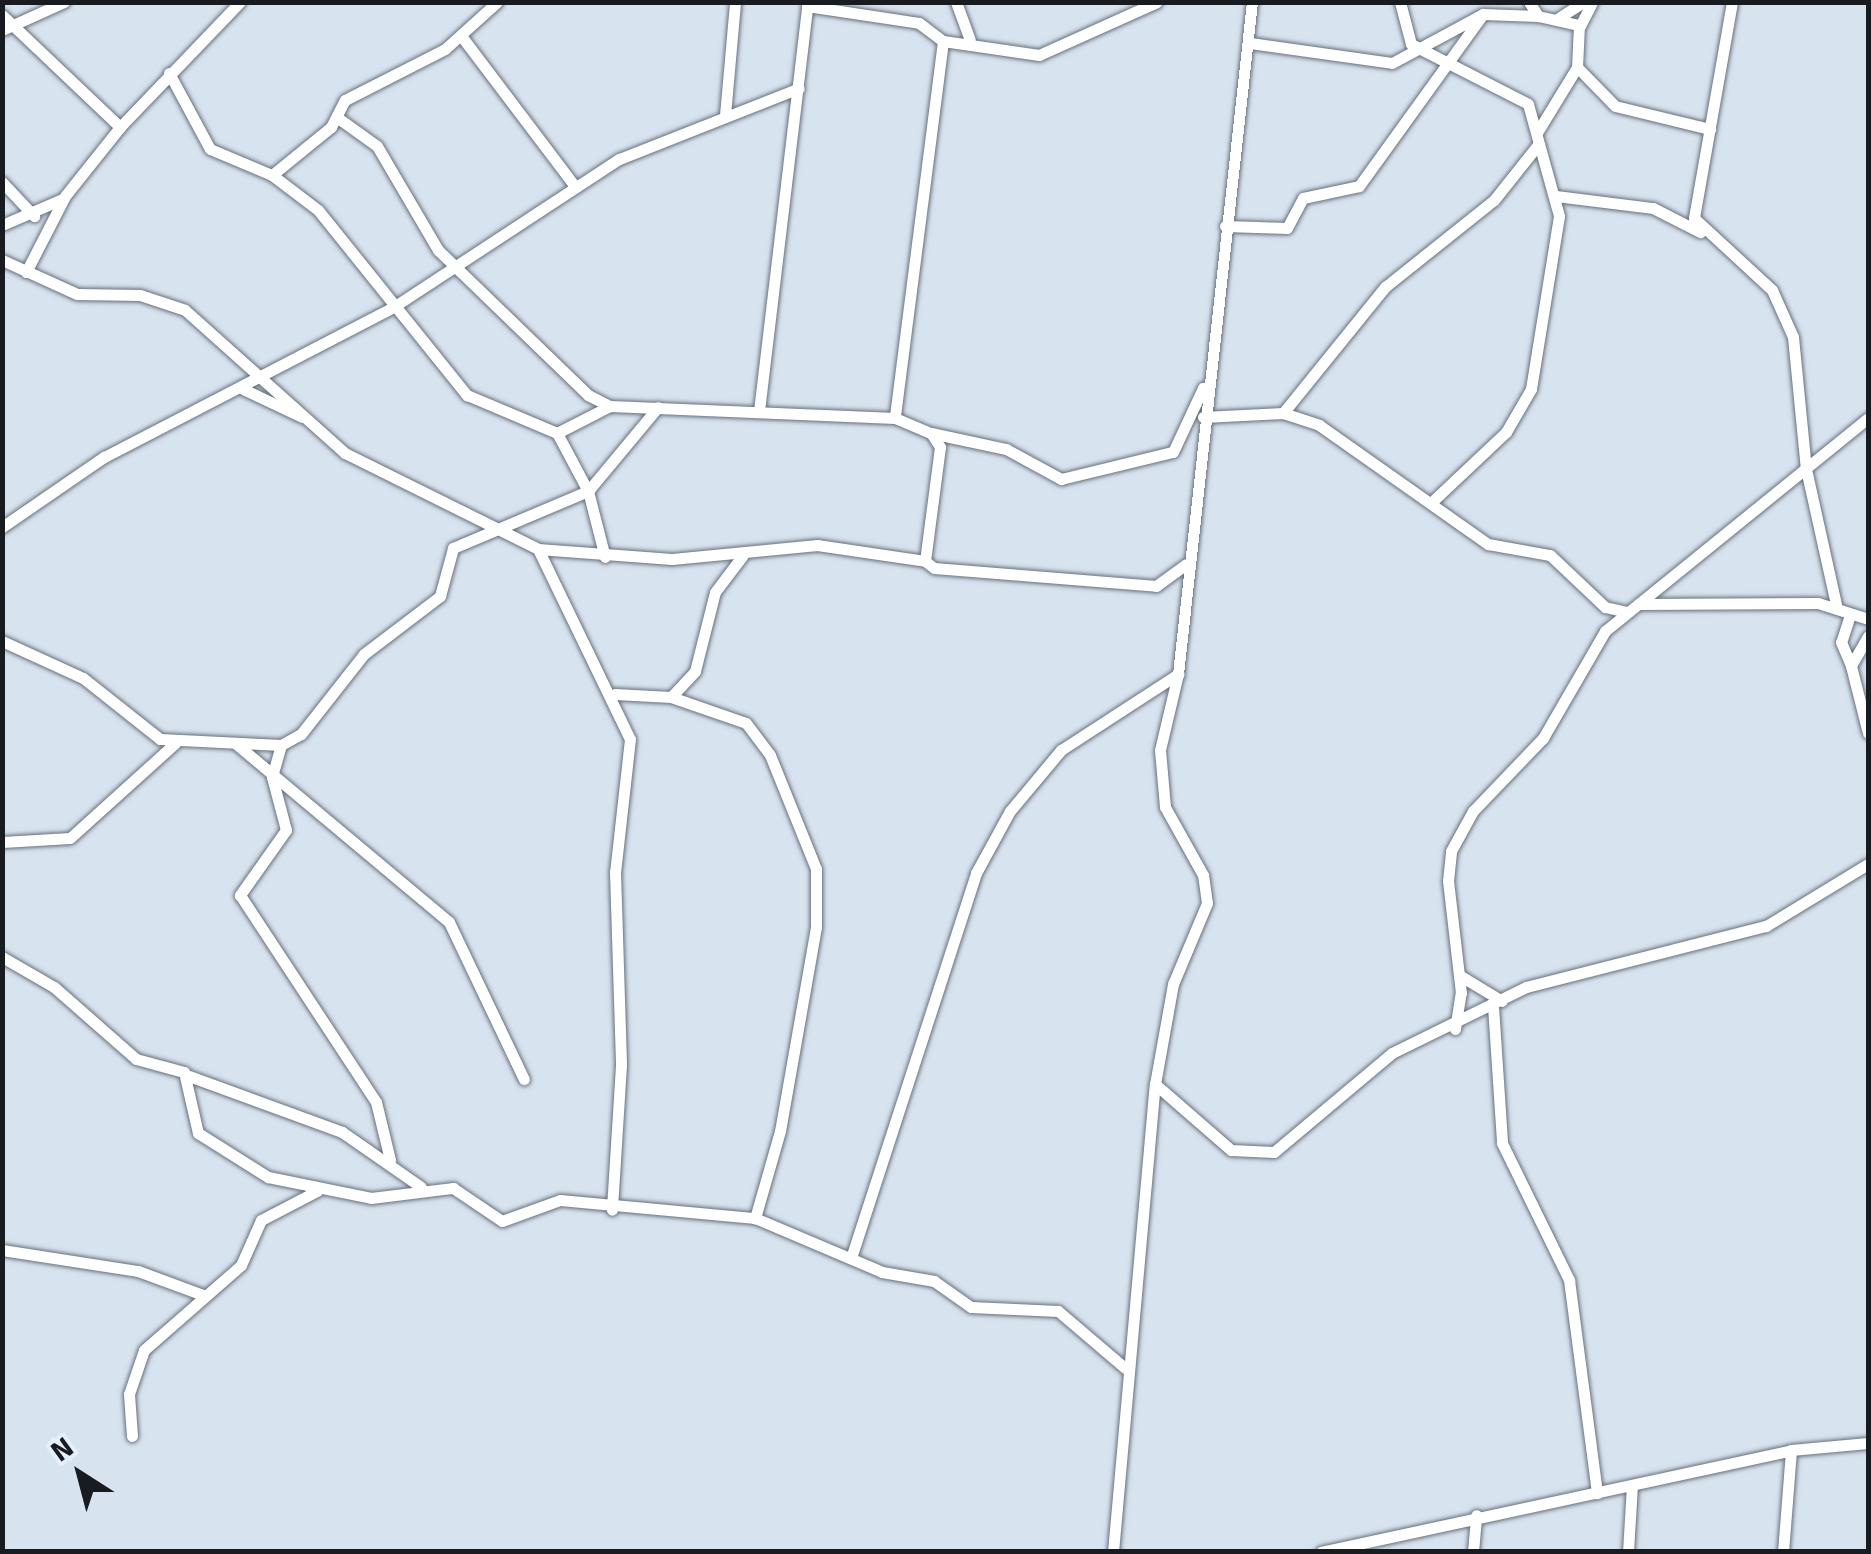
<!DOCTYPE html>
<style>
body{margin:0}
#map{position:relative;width:1871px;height:1554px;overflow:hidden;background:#d8e3f0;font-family:Signika,sans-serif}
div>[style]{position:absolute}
.roads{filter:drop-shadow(0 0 2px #67707c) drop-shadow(0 0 2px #67707c)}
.minor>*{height:11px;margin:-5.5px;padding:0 5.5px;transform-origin:5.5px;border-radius:5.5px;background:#fff}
span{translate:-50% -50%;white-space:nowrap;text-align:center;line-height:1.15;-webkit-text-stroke:10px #e5f0fd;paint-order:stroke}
.frame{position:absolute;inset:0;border:5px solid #181b20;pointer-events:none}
.north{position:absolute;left:30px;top:1424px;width:100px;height:100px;-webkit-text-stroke:8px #e5f0fd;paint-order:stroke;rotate:324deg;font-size:28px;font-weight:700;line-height:40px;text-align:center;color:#181b20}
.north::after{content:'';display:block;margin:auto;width:35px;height:45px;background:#181b20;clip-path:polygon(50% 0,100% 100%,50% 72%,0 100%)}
</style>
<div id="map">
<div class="roads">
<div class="minor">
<i style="left:956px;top:2px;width:40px;rotate:69.8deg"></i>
<i style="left:1400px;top:2px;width:43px;rotate:75.3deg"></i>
<i style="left:1411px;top:44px;width:131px;rotate:27.1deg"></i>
<i style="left:1528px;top:104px;width:116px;rotate:74.5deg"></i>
<i style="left:1559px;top:216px;width:175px;rotate:99.2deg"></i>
<i style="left:1531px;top:389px;width:50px;rotate:120.2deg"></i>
<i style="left:1506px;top:432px;width:98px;rotate:136.7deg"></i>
<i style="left:1529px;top:2px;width:17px;rotate:57deg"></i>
<i style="left:1538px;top:16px;width:42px;rotate:12.4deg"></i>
<i style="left:1579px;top:25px;width:42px;rotate:92.7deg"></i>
<i style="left:1577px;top:67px;width:54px;rotate:45.7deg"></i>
<i style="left:1615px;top:106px;width:98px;rotate:13.6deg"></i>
<i style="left:1732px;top:2px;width:219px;rotate:100deg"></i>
<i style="left:1694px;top:218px;width:106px;rotate:42.7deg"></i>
<i style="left:1772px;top:290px;width:51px;rotate:65.9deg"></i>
<i style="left:1793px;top:337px;width:133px;rotate:84.4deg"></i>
<i style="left:1806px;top:469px;width:143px;rotate:77.5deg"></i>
<i style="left:807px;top:6px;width:113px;rotate:8.6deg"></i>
<i style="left:919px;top:23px;width:30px;rotate:37deg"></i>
<i style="left:943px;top:41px;width:380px;rotate:97.3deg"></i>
<i style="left:2px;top:15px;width:163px;rotate:43.5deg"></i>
<i style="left:1557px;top:19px;width:31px;rotate:-33deg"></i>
<i style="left:1580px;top:26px;width:27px;rotate:-63deg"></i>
<i style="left:2px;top:30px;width:68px;rotate:-24.3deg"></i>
<i style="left:462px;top:37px;width:186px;rotate:52.9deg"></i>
<i style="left:943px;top:41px;width:97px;rotate:8.3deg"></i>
<i style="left:1039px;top:55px;width:129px;rotate:-24.2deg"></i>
<i style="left:1250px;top:43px;width:143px;rotate:8deg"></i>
<i style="left:1392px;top:63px;width:103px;rotate:-28.3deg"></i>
<i style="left:1483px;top:14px;width:55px;rotate:2.1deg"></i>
<i style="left:169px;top:73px;width:86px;rotate:61.7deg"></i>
<i style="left:210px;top:149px;width:67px;rotate:22.8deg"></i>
<i style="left:272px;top:175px;width:58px;rotate:37.3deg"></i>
<i style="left:318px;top:210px;width:238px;rotate:51.2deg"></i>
<i style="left:467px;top:395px;width:98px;rotate:22.9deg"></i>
<i style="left:557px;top:433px;width:66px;rotate:61.9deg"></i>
<i style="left:588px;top:491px;width:68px;rotate:75.6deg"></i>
<i style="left:725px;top:115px;width:113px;rotate:-84.9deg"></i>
<i style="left:338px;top:118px;width:48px;rotate:35.7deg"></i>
<i style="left:377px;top:146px;width:121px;rotate:59.6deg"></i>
<i style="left:438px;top:250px;width:209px;rotate:44deg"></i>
<i style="left:588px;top:395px;width:25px;rotate:27deg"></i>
<i style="left:610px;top:406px;width:285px;rotate:2.4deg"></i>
<i style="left:895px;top:418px;width:39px;rotate:23deg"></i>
<i style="left:931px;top:433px;width:17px;rotate:57deg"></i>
<i style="left:940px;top:447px;width:115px;rotate:97.5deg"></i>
<i style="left:925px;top:561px;width:11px;rotate:38deg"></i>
<i style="left:934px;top:568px;width:223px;rotate:4.6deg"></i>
<i style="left:1156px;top:586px;width:37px;rotate:-36deg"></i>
<i style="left:1538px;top:131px;width:75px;rotate:-58.6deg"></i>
<i style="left:272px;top:175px;width:76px;rotate:-39.1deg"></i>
<i style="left:331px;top:127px;width:30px;rotate:-63deg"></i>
<i style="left:345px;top:100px;width:112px;rotate:-27deg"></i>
<i style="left:445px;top:49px;width:70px;rotate:-42.1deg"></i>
<i style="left:2px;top:182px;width:47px;rotate:46.7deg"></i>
<i style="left:1556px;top:196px;width:98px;rotate:7.1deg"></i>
<i style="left:1653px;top:208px;width:53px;rotate:27.1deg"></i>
<i style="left:2px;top:225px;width:65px;rotate:-23.4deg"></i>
<i style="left:1225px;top:226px;width:62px;rotate:1.8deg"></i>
<i style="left:1287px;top:228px;width:34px;rotate:-62deg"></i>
<i style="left:1303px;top:198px;width:57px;rotate:-12.1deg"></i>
<i style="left:1359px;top:186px;width:212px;rotate:-54.2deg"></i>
<i style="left:2px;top:260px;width:82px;rotate:24.4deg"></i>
<i style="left:77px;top:294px;width:63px;rotate:0.9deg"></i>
<i style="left:140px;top:295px;width:47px;rotate:18.4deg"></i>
<i style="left:185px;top:310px;width:215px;rotate:41.8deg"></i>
<i style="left:345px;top:453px;width:216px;rotate:26.4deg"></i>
<i style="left:538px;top:549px;width:134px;rotate:4.3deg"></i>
<i style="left:672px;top:559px;width:146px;rotate:-5.5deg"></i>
<i style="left:817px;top:545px;width:109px;rotate:8.4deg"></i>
<i style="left:26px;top:272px;width:85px;rotate:-62.8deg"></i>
<i style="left:65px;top:196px;width:88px;rotate:-51.4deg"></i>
<i style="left:120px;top:127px;width:173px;rotate:-46.2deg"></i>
<i style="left:243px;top:389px;width:65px;rotate:25.4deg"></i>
<i style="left:759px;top:411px;width:412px;rotate:-83.2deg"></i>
<i style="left:1283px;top:413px;width:162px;rotate:-51deg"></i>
<i style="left:1385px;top:287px;width:139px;rotate:-38.6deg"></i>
<i style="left:1494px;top:200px;width:69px;rotate:-51.5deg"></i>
<i style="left:1203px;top:417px;width:80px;rotate:-2.9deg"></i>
<i style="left:1283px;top:413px;width:38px;rotate:18deg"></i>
<i style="left:1319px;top:425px;width:207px;rotate:35.2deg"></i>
<i style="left:1488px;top:544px;width:63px;rotate:10.1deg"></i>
<i style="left:1550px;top:555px;width:76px;rotate:43.4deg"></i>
<i style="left:1605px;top:607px;width:23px;rotate:13deg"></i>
<i style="left:557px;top:433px;width:59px;rotate:-27deg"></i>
<i style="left:931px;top:433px;width:77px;rotate:12deg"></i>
<i style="left:1006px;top:449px;width:63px;rotate:28.6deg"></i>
<i style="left:1061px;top:479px;width:115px;rotate:-13.6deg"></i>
<i style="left:1173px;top:452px;width:71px;rotate:-64.9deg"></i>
<i style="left:2px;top:527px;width:124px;rotate:-34.5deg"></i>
<i style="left:104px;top:457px;width:328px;rotate:-27.4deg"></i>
<i style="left:395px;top:306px;width:268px;rotate:-33.3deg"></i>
<i style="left:619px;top:159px;width:193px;rotate:-21.5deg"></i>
<i style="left:538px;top:549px;width:211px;rotate:64.2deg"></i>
<i style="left:630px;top:739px;width:134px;rotate:96.4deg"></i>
<i style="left:615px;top:872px;width:193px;rotate:88.2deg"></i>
<i style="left:621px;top:1065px;width:145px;rotate:93.6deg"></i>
<i style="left:1638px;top:604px;width:180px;rotate:-0.3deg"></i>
<i style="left:1818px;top:603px;width:52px;rotate:17.7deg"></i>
<i style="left:1850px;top:615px;width:28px;rotate:108deg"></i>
<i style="left:1841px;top:642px;width:26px;rotate:67deg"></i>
<i style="left:1868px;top:636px;width:34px;rotate:120deg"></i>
<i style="left:1851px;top:666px;width:69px;rotate:75.8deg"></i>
<i style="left:2px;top:641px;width:89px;rotate:24.6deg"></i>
<i style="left:83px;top:678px;width:98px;rotate:38.4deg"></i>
<i style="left:160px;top:739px;width:121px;rotate:2.8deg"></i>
<i style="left:281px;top:745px;width:23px;rotate:-29deg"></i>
<i style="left:301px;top:734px;width:102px;rotate:-51.8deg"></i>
<i style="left:364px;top:654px;width:96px;rotate:-37.3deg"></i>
<i style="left:440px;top:596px;width:50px;rotate:-74.8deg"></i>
<i style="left:453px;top:548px;width:147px;rotate:-22.9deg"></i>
<i style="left:588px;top:491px;width:109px;rotate:-50.2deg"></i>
<i style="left:615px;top:694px;width:56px;rotate:3.1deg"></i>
<i style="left:671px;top:697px;width:79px;rotate:19.1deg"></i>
<i style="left:746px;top:723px;width:40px;rotate:53deg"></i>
<i style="left:770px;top:755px;width:123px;rotate:68deg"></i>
<i style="left:816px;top:869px;width:58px;rotate:90deg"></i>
<i style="left:816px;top:927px;width:207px;rotate:100deg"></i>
<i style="left:780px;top:1131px;width:91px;rotate:106deg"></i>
<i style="left:671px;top:697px;width:35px;rotate:-47deg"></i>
<i style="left:695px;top:671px;width:81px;rotate:-75.8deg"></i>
<i style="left:715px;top:592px;width:46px;rotate:-52.9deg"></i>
<i style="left:235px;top:743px;width:279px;rotate:39.9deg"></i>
<i style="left:449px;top:922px;width:174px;rotate:64.5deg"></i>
<i style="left:281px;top:745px;width:33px;rotate:106deg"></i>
<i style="left:272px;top:777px;width:55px;rotate:75.2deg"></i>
<i style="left:286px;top:830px;width:80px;rotate:125.3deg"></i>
<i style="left:240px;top:895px;width:248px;rotate:56.7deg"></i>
<i style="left:376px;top:1102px;width:60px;rotate:76.4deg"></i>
<i style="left:2px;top:842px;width:68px;rotate:-3.4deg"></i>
<i style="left:70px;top:838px;width:142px;rotate:-42.1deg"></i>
<i style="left:2px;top:957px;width:60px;rotate:30deg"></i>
<i style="left:54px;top:987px;width:109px;rotate:41.3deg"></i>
<i style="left:136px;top:1059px;width:50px;rotate:15.2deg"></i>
<i style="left:184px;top:1072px;width:63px;rotate:77.1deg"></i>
<i style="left:198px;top:1133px;width:83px;rotate:32.2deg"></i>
<i style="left:268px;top:1177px;width:105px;rotate:11.5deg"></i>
<i style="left:371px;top:1198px;width:83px;rotate:-7deg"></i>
<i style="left:453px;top:1188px;width:59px;rotate:34deg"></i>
<i style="left:502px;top:1221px;width:62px;rotate:-19.9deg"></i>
<i style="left:560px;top:1200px;width:196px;rotate:5.3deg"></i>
<i style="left:755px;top:1218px;width:138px;rotate:23deg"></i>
<i style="left:882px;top:1272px;width:53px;rotate:9.8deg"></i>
<i style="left:934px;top:1281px;width:45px;rotate:35.1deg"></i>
<i style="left:971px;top:1307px;width:87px;rotate:2.6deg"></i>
<i style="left:1058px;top:1311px;width:88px;rotate:40.4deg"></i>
<i style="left:1459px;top:975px;width:50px;rotate:31.2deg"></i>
<i style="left:1493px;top:1006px;width:137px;rotate:86.2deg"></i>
<i style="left:1502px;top:1143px;width:153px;rotate:63.9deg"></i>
<i style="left:1569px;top:1280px;width:215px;rotate:82.5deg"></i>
<i style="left:1455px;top:1029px;width:36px;rotate:-81deg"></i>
<i style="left:1461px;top:993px;width:113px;rotate:-96.6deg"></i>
<i style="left:1448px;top:881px;width:30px;rotate:-84deg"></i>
<i style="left:1451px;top:851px;width:46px;rotate:-61.2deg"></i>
<i style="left:1473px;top:811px;width:101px;rotate:-46.2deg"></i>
<i style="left:1543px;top:738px;width:124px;rotate:-59.9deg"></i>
<i style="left:1605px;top:631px;width:338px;rotate:-39deg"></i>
<i style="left:189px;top:1076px;width:163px;rotate:20.1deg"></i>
<i style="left:342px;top:1132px;width:96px;rotate:34.8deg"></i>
<i style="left:1155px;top:1084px;width:101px;rotate:41deg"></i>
<i style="left:1231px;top:1150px;width:43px;rotate:2.7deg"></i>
<i style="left:1274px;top:1152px;width:154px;rotate:-40deg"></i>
<i style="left:1392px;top:1053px;width:149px;rotate:-26.2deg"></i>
<i style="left:1526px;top:987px;width:248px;rotate:-14.3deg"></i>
<i style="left:1766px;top:926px;width:119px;rotate:-31.3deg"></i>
<i style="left:2px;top:1250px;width:138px;rotate:8.8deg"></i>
<i style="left:138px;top:1271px;width:69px;rotate:20.3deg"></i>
<i style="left:851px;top:1258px;width:405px;rotate:-72deg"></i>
<i style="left:976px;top:873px;width:71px;rotate:-61.3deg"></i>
<i style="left:1010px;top:811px;width:80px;rotate:-50.1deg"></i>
<i style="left:1061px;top:750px;width:140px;rotate:-33deg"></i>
<i style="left:132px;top:1436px;width:42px;rotate:-94.1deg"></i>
<i style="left:129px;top:1394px;width:46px;rotate:-71.2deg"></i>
<i style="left:144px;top:1350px;width:129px;rotate:-41.2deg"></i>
<i style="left:241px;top:1265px;width:49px;rotate:-66deg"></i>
<i style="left:261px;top:1220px;width:63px;rotate:-27.4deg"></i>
<i style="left:1113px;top:1552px;width:470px;rotate:-84.9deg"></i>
<i style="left:1155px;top:1084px;width:102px;rotate:-79.8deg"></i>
<i style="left:1173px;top:984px;width:88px;rotate:-67.2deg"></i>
<i style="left:1207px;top:903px;width:28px;rotate:-98deg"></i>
<i style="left:1203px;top:875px;width:78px;rotate:-119.2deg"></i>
<i style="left:1165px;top:807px;width:57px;rotate:-95deg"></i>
<i style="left:1160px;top:750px;width:78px;rotate:-76.7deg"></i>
<i style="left:1178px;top:674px;width:676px;rotate:-83.72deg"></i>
<i style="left:1321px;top:1552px;width:481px;rotate:-12.2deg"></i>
<i style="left:1791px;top:1450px;width:77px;rotate:-5.2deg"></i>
<i style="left:1473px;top:1552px;width:37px;rotate:-85deg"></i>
<i style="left:1628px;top:1552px;width:67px;rotate:-86.6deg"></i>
<i style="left:1783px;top:1552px;width:102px;rotate:-85.5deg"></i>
</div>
</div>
<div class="frame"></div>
<div class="north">N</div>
</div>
